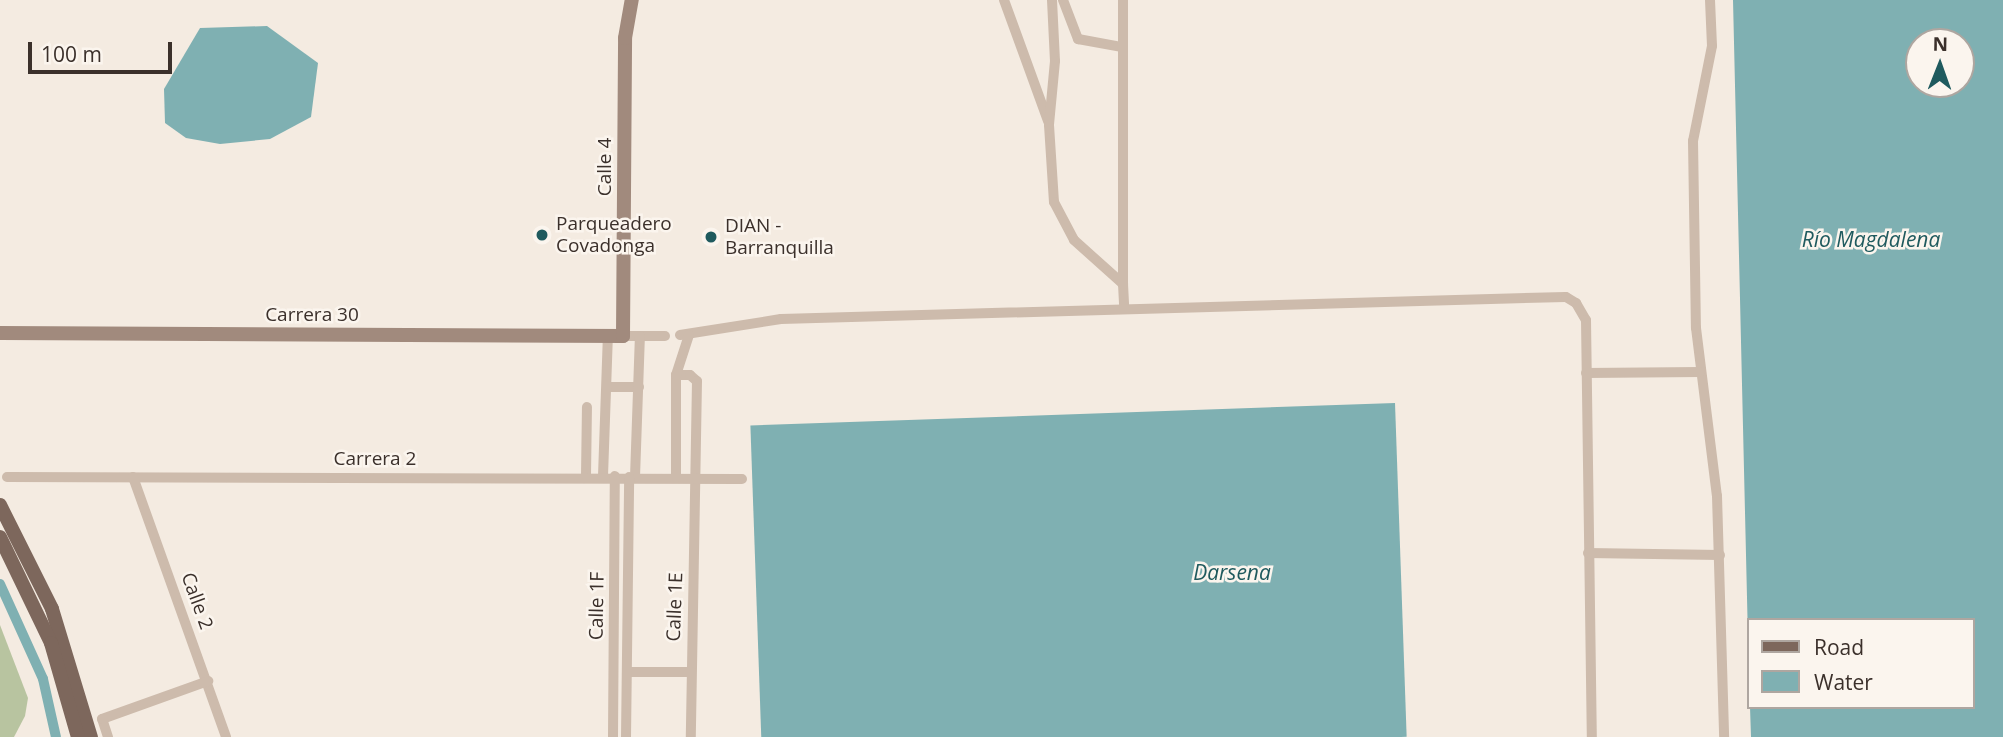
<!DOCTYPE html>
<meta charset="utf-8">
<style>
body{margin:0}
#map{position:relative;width:2003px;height:737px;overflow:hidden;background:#f4ebe1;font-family:"Open Sans",sans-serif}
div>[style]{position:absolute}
.green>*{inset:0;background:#b8c4a0}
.water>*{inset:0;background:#7fb0b2;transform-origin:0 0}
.canal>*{height:10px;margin:-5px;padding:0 5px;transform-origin:5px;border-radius:5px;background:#7fb0b2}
.street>*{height:10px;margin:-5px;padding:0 5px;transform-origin:5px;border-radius:5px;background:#cdbbac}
.secondary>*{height:14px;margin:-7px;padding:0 7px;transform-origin:7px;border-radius:7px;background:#a18a7d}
.primary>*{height:14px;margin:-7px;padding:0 7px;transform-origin:7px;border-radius:7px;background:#7d675c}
.dots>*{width:19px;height:19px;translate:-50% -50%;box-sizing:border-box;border:4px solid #fbf5ee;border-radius:50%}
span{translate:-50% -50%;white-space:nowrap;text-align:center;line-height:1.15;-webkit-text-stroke:5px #fbf5ee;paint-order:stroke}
.street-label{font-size:19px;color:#3b302b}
.poi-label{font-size:19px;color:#3b302b}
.left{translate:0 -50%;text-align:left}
.water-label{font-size:21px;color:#1f5a5e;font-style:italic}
.legend{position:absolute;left:1747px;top:618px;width:228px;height:91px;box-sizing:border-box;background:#fbf5ee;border:2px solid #aea6a0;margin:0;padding:9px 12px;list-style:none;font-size:21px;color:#3b302b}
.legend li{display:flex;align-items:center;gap:14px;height:35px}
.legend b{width:35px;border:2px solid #aea6a0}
.north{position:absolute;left:1905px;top:28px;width:70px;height:70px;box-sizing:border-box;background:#fbf5ee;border:2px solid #aea6a0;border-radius:50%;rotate:1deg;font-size:19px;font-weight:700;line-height:28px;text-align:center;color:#3b302b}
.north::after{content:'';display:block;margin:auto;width:24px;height:32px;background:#1f5a5e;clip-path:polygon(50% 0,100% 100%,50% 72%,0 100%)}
.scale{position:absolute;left:28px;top:42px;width:144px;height:32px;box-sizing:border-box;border:4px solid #3b302b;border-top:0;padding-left:9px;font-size:21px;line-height:24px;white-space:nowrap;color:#3b302b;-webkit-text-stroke:5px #fbf5ee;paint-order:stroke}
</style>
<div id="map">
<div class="green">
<i style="clip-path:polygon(0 625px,28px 698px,25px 716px,14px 737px,0 737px)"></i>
</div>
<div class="water">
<i style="clip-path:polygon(evenodd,1733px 0,2003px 0,2003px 737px,1751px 737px,1750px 707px,1973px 707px,1973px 620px,1749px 620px,1749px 683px,1733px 0,1961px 42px,1961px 84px,1919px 84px,1919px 42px,1961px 42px)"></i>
<i style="clip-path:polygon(267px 26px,318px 63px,311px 117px,270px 139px,220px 144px,186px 138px,165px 123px,164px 89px,200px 28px)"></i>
<i style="left:1395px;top:403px;width:334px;height:645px;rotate:88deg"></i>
</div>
<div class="canal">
<i style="left:0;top:584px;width:104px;rotate:65.6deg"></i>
<i style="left:43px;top:679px;width:59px;rotate:77.4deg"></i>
</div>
<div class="street">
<i style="left:1004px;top:0;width:129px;rotate:70deg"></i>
<i style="left:1052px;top:0;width:61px;rotate:87.2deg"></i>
<i style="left:1055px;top:61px;width:64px;rotate:95.4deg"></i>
<i style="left:1049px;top:125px;width:77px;rotate:86.3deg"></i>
<i style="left:1054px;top:202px;width:43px;rotate:62.2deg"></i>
<i style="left:1074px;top:240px;width:66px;rotate:41.9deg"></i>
<i style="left:1123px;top:284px;width:22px;rotate:87deg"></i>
<i style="left:1063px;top:0;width:42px;rotate:69deg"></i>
<i style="left:1078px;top:39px;width:45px;rotate:10.3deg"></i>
<i style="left:1710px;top:0;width:46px;rotate:87.5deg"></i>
<i style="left:1712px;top:46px;width:97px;rotate:101.3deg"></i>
<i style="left:1693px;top:141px;width:187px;rotate:89.1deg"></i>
<i style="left:1696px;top:328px;width:169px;rotate:82.9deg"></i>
<i style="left:1717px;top:496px;width:241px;rotate:88.3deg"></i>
<i style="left:1123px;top:284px;width:284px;rotate:-90deg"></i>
<i style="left:680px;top:335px;width:102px;rotate:-9deg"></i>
<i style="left:781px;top:319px;width:785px;rotate:-1.61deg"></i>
<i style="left:1566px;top:297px;width:12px;rotate:31deg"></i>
<i style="left:1576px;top:303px;width:20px;rotate:60deg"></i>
<i style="left:1586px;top:320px;width:417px;rotate:89.2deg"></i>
<i style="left:623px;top:336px;width:42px"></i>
<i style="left:1586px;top:373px;width:114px;rotate:-0.5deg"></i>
<i style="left:676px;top:375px;width:14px"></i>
<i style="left:690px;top:375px;width:9px;rotate:41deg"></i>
<i style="left:697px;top:381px;width:356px;rotate:91deg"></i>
<i style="left:607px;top:387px;width:32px"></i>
<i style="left:586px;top:476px;width:69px;rotate:-89.2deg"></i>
<i style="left:603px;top:476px;width:140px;rotate:-88deg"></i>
<i style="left:7px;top:477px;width:735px;rotate:0.16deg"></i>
<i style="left:133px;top:477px;width:276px;rotate:70.3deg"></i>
<i style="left:635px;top:477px;width:141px;rotate:-88deg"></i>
<i style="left:676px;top:477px;width:102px;rotate:-90deg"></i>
<i style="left:676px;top:375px;width:42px;rotate:-72deg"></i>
<i style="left:1588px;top:553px;width:132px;rotate:0.9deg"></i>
<i style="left:627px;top:672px;width:64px"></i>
<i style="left:108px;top:737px;width:19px;rotate:-108deg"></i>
<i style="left:102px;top:719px;width:113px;rotate:-19.7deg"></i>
<i style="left:613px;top:737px;width:261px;rotate:-89.6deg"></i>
<i style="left:626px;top:737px;width:260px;rotate:-89.3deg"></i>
</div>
<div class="secondary">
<i style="left:0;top:333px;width:623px;rotate:0.28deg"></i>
<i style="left:623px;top:336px;width:298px;rotate:-89.6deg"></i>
<i style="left:625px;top:38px;width:39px;rotate:-80deg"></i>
</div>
<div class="primary">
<i style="left:0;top:505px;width:116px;rotate:63.4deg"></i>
<i style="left:52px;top:609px;width:134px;rotate:73.1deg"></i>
<i style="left:0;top:537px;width:118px;rotate:64.3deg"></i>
<i style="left:51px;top:643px;width:98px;rotate:74deg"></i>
</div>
<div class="dots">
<i style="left:542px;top:235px;background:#1f5a5e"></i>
<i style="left:711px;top:237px;background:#1f5a5e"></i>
</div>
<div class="street-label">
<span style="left:605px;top:167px;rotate:-90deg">Calle 4</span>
<span style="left:312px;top:315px">Carrera 30</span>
<span style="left:375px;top:459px">Carrera 2</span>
<span style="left:197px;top:601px;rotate:70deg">Calle 2</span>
<span style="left:597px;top:606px;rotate:-89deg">Calle 1F</span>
<span style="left:675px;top:607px;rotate:-88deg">Calle 1E</span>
</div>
<div class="poi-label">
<span class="left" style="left:556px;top:235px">Parqueadero<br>Covadonga</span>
<span class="left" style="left:725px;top:237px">DIAN -<br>Barranquilla</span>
</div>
<div class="water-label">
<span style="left:1871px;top:239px">Río Magdalena</span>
<span style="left:1232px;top:572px">Darsena</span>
</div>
<ul class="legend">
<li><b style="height:9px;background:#7d675c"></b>Road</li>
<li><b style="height:19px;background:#7fb0b2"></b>Water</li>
</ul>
<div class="north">N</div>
<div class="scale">100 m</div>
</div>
